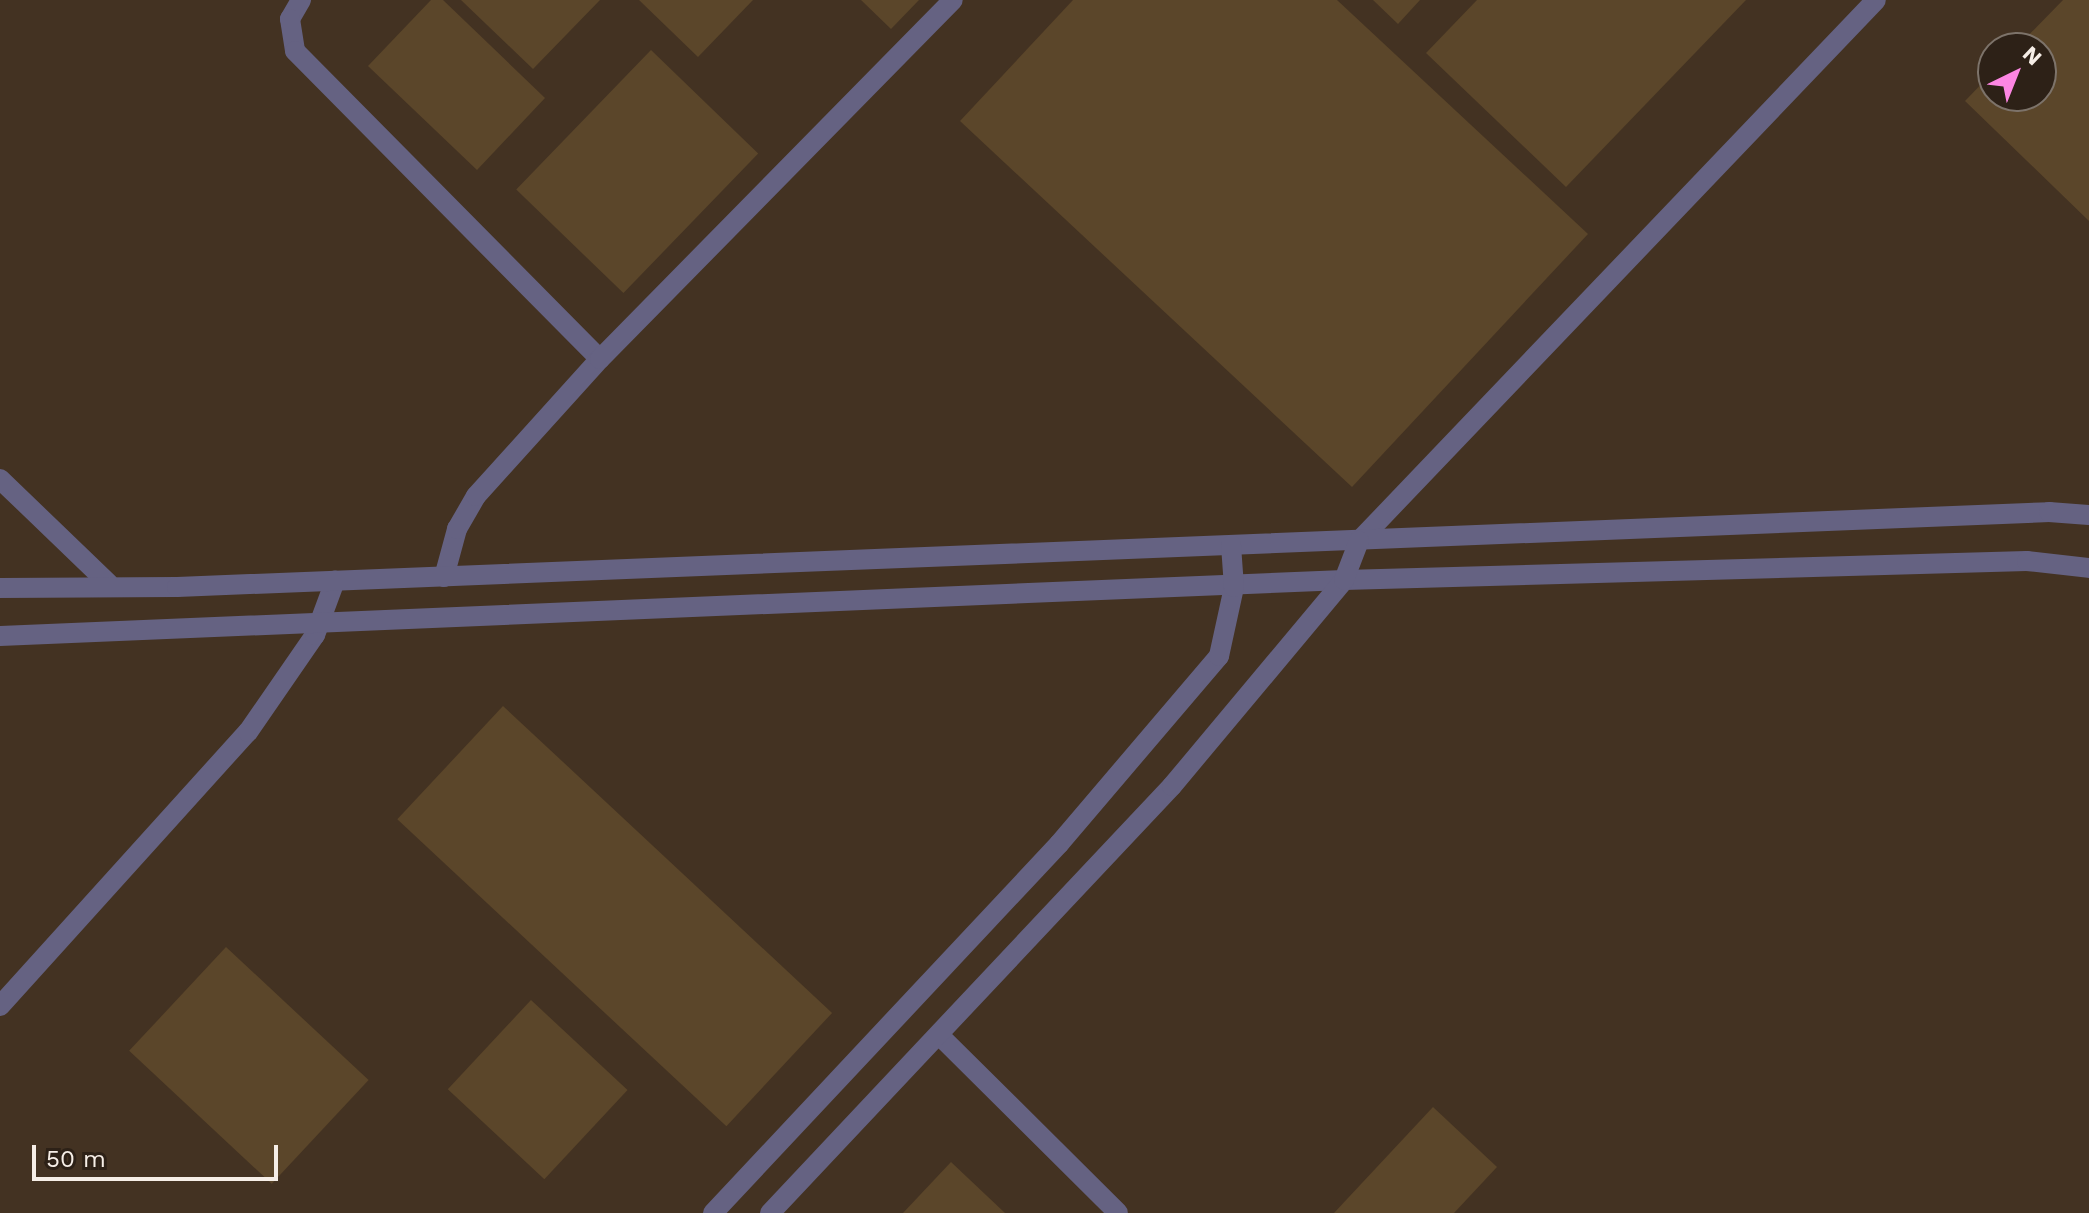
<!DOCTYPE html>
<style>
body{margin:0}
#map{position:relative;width:2089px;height:1213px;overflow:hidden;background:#372b20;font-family:"Work Sans",sans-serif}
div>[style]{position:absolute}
.built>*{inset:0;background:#433222}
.building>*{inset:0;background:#5b462a;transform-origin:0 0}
.minor>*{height:20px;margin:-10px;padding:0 10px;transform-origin:10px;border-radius:10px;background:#656282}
.tertiary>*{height:20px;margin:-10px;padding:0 10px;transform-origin:10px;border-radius:10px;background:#656282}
span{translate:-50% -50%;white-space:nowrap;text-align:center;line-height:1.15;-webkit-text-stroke:6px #2d2117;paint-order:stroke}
.north{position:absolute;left:1977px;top:32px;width:80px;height:80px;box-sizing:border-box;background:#2d2117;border:2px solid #7d736a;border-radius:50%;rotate:43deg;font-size:22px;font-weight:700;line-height:32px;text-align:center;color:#f6eee7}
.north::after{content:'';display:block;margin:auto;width:28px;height:36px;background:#fd86e3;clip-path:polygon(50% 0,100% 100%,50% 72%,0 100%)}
.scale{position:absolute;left:32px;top:1145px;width:246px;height:36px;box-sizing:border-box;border:4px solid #f6eee7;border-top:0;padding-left:10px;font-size:24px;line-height:28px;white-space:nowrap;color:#f6eee7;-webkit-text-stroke:6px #2d2117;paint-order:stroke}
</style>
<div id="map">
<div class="built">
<i style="clip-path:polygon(evenodd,0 0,2089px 0,2089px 1213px,0 1213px,0 0,1993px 48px,2041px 48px,2041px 96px,1993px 96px,1993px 48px)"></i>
</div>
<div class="building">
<i style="clip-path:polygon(431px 0,443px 0,545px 98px,477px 170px,368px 66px)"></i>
<i style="clip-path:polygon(461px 0,600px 0,533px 69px)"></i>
<i style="clip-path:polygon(639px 0,753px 0,698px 57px)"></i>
<i style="clip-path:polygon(861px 0,919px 0,891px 29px)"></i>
<i style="clip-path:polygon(1073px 0,1337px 0,1588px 234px,1352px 487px,960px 121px)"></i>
<i style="clip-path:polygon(1373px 0,1420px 0,1398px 24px)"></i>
<i style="clip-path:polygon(1477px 0,1746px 0,1566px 187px,1426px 53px)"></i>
<i style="clip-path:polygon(2063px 0,2089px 0,2089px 221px,1965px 101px,1993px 72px,1993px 96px,2041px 96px,2041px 48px,2016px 48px)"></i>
<i style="left:651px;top:50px;width:149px;height:194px;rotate:44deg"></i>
<i style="left:503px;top:706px;width:450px;height:155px;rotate:43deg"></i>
<i style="left:226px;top:947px;width:195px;height:142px;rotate:43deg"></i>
<i style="left:531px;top:1000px;width:132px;height:122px;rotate:43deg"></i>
<i style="clip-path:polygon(1433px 1107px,1497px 1167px,1454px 1213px,1334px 1213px)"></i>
<i style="clip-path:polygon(951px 1162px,1005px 1213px,903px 1213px)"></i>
</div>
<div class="minor">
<i style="left:301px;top:0;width:22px;rotate:120deg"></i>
<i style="left:290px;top:19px;width:32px;rotate:81deg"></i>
<i style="left:295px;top:51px;width:433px;rotate:45.3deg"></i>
<i style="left:0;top:479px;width:151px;rotate:43.9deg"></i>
<i style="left:1359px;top:541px;width:748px;rotate:-46.3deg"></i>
<i style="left:444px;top:577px;width:50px;rotate:-74.8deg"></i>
<i style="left:457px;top:529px;width:38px;rotate:-60deg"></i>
<i style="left:476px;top:496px;width:185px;rotate:-47.9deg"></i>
<i style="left:600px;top:359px;width:503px;rotate:-45.48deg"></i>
<i style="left:0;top:1006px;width:370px;rotate:-47.9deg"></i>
<i style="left:248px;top:732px;width:118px;rotate:-55.4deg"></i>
<i style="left:315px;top:635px;width:58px;rotate:-69.7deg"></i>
<i style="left:939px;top:1035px;width:252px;rotate:44.8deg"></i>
</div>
<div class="tertiary">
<i style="left:0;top:588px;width:177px;rotate:-0.3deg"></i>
<i style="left:177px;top:587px;width:1874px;rotate:-2.29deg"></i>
<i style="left:2049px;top:512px;width:40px;rotate:4.3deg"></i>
<i style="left:0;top:636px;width:1345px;rotate:-2.39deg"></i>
<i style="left:1344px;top:580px;width:683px;rotate:-1.59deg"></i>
<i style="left:2027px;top:561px;width:62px;rotate:6.4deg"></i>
<i style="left:713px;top:1213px;width:506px;rotate:-46.84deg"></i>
<i style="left:1059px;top:844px;width:247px;rotate:-49.6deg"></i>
<i style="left:1219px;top:656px;width:71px;rotate:-77.7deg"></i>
<i style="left:1234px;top:587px;width:42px;rotate:-94.1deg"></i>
<i style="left:770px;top:1213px;width:586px;rotate:-46.73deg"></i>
<i style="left:1172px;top:786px;width:268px;rotate:-50.1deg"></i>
<i style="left:1344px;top:580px;width:42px;rotate:-69deg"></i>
</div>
<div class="north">N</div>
<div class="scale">50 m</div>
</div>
